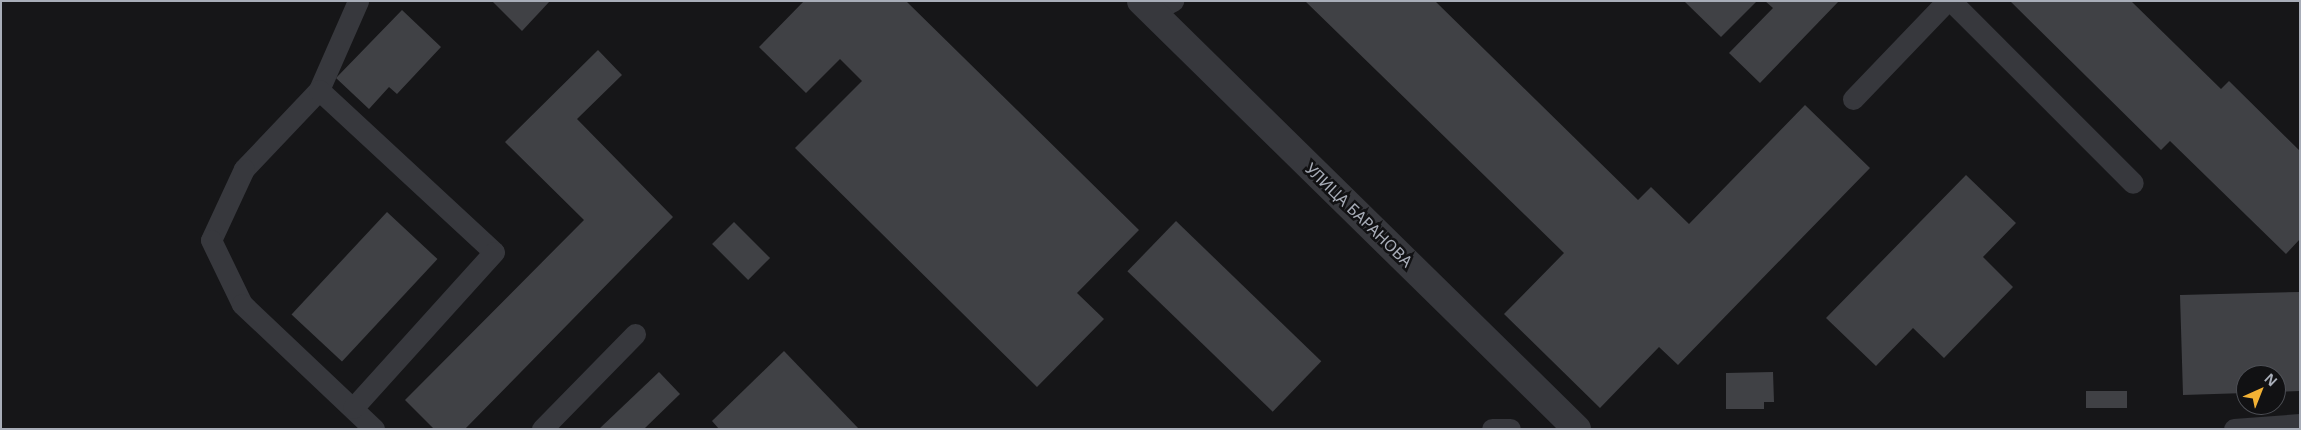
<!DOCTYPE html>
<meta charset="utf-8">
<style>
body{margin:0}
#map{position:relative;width:2301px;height:430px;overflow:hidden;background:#161618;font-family:"Noto Sans",sans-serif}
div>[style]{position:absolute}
.building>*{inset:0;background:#404145;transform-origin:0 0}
.service>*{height:21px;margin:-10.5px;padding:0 10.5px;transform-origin:10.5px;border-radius:10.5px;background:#37383d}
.minor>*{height:28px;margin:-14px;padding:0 14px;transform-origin:14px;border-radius:14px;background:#37383d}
span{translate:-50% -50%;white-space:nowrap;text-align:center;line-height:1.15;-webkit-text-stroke:5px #111113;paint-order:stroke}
.street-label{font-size:16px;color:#a8adb8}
.frame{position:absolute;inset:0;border:2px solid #a8adb8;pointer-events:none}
.north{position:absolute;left:2236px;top:365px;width:50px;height:50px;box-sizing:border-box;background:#111113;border:1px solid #4d4f55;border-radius:50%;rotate:44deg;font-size:14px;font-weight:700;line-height:20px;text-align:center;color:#a8adb8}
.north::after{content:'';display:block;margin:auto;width:18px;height:22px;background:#f2b134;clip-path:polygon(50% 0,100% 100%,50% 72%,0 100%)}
</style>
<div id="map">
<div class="building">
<i style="clip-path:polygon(492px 1px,550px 1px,522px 31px)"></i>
<i style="clip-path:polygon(804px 1px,906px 1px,1139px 230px,1077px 293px,1104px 319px,1037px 387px,795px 148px,862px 81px,840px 59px,806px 93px,759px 47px)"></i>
<i style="clip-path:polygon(1305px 1px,1435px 1px,1638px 200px,1651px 187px,1689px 224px,1805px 105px,1870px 168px,1678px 365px,1659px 347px,1600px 408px,1504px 314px,1564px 253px)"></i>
<i style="clip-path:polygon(1684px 1px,1757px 1px,1721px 37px)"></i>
<i style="clip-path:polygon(1765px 1px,1839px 1px,1760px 83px,1729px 53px,1773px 8px)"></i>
<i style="clip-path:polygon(2010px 1px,2131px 1px,2221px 89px,2229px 81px,2300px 151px,2300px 239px,2286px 254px,2170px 141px,2161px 150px)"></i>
<i style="clip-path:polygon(402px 10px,441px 47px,397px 94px,389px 87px,369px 109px,336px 78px)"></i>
<i style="clip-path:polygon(598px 50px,622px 75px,577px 119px,673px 217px,465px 429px,434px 429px,405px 400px,584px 220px,505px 142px)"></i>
<i style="clip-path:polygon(1966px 175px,2016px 223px,1983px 257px,2013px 287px,1944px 358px,1913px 328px,1876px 366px,1826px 318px)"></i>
<i style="left:387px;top:212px;width:69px;height:140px;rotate:43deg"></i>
<i style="left:1176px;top:221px;width:202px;height:70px;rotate:44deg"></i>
<i style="left:734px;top:222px;width:51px;height:31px;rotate:45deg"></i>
<i style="clip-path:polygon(2300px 292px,2300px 391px,2276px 392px,2276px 375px,2246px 375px,2246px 393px,2183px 395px,2180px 295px)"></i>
<i style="clip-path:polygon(784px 351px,859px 429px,719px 429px,712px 421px)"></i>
<i style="clip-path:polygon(659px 372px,680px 394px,644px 429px,599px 429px)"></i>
<i style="clip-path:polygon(1773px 372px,1774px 402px,1764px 402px,1764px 409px,1726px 409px,1726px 373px)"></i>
<i style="left:2086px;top:391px;width:41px;height:17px"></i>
</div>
<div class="service">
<i style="left:358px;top:1px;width:97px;rotate:113.7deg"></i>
<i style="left:319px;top:90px;width:109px;rotate:133.5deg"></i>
<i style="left:244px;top:169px;width:78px;rotate:114.9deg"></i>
<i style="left:211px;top:240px;width:71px;rotate:64.2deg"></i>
<i style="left:242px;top:304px;width:182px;rotate:43.4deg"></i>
<i style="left:1951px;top:1px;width:257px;rotate:45deg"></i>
<i style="left:1152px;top:12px;width:24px;rotate:-28deg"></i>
<i style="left:319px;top:90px;width:238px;rotate:42.8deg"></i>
<i style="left:494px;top:252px;width:210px;rotate:132.1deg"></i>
<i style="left:1853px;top:99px;width:136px;rotate:-46.2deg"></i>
<i style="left:542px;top:429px;width:133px;rotate:-45.6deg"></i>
<i style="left:1492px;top:429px;width:18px"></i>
<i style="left:2234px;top:429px;width:66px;rotate:-4.3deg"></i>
</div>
<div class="minor">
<i style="left:1141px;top:1px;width:611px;rotate:44.47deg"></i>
</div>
<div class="street-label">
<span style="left:1359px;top:215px;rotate:44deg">УЛИЦА БАРАНОВА</span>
</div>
<div class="frame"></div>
<div class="north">N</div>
</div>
